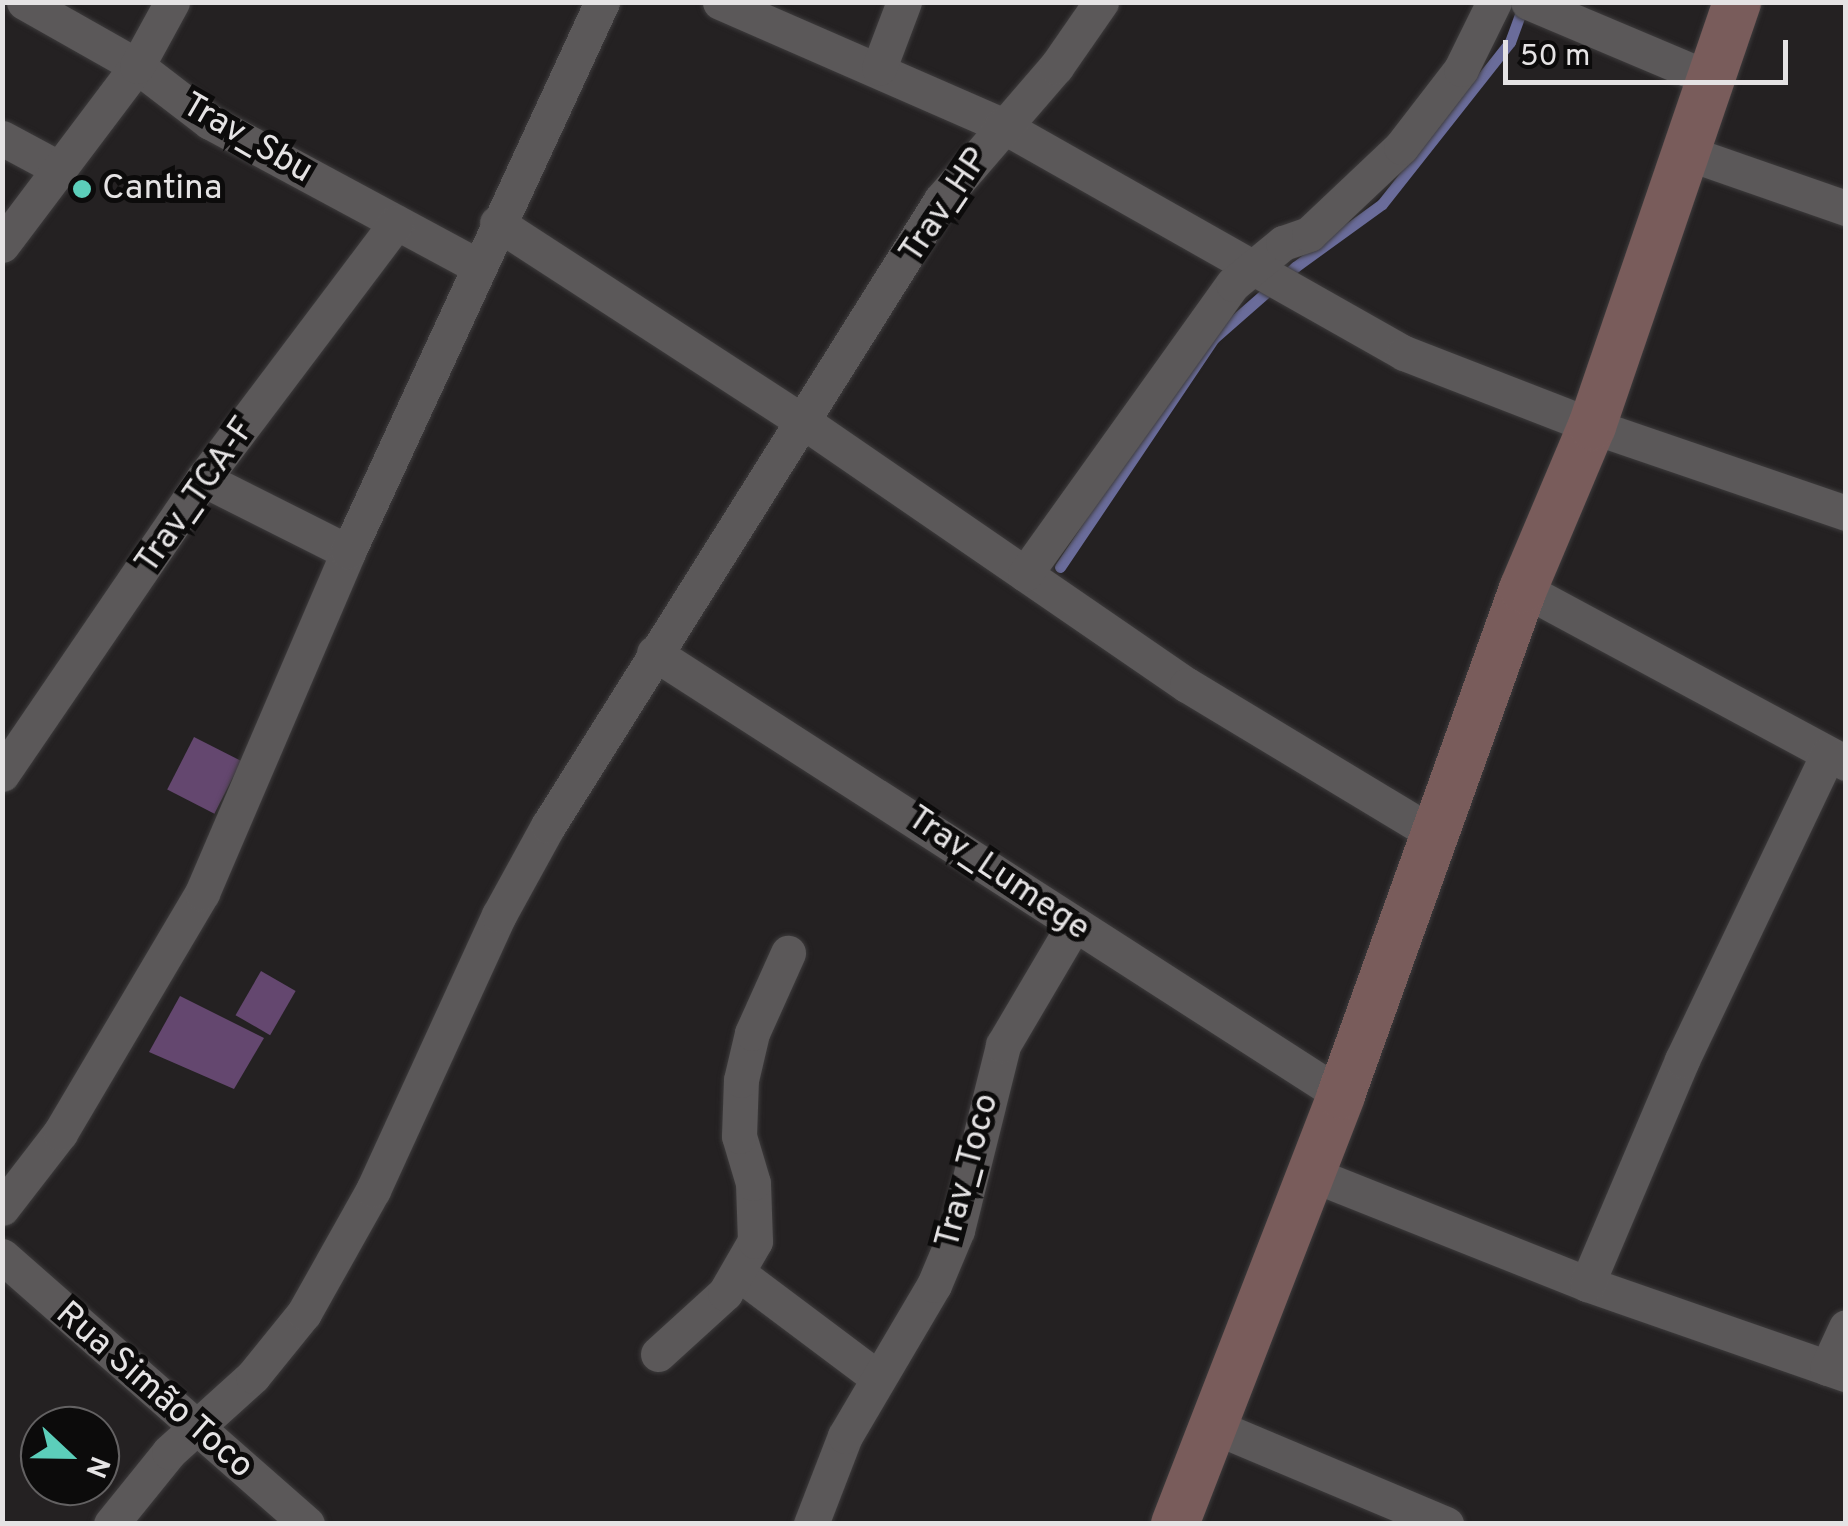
<!DOCTYPE html>
<meta charset="utf-8">
<style>
body{margin:0}
#map{position:relative;width:1848px;height:1526px;overflow:hidden;background:#242122;font-family:Overpass,sans-serif}
div>[style]{position:absolute}
.stream>*{height:11px;margin:-5.5px;padding:0 5.5px;transform-origin:5.5px;border-radius:5.5px;background:#6a6c9a}
.building>*{inset:0;background:#64476f;transform-origin:0 0}
.roads{filter:drop-shadow(0 0 2px #3d3b3c) drop-shadow(0 0 2px #3d3b3c)}
.street>*{height:35px;margin:-17.5px;padding:0 17.5px;transform-origin:17.5px;border-radius:17.5px;background:#5b5859}
.secondary>*{height:48px;margin:-24px;padding:0 24px;transform-origin:24px;border-radius:24px;background:#795c5b}
.dots>*{width:28px;height:28px;translate:-50% -50%;box-sizing:border-box;border:5px solid #0c0b0b;border-radius:50%}
span{translate:-50% -50%;white-space:nowrap;text-align:center;line-height:1.15;-webkit-text-stroke:10px #0c0b0b;paint-order:stroke}
.street-label{font-size:35px;color:#e5e3e4}
.poi-label{font-size:35px;color:#e5e3e4}
.left{translate:0 -50%;text-align:left}
.frame{position:absolute;inset:0;border:5px solid #e5e3e4;pointer-events:none}
.north{position:absolute;left:20px;top:1406px;width:100px;height:100px;box-sizing:border-box;background:#0c0b0b;border:2px solid #636162;border-radius:50%;rotate:112deg;font-size:28px;font-weight:700;line-height:40px;text-align:center;color:#e5e3e4}
.north::after{content:'';display:block;margin:auto;width:35px;height:45px;background:#5cceba;clip-path:polygon(50% 0,100% 100%,50% 72%,0 100%)}
.scale{position:absolute;left:1503px;top:40px;width:285px;height:45px;box-sizing:border-box;border:5px solid #e5e3e4;border-top:0;padding-left:12px;font-size:30px;line-height:35px;white-space:nowrap;color:#e5e3e4;-webkit-text-stroke:8px #0c0b0b;paint-order:stroke}
</style>
<div id="map">
<div class="stream">
<i style="left:1060px;top:567px;width:276px;rotate:-56.1deg"></i>
<i style="left:1214px;top:338px;width:108px;rotate:-41.2deg"></i>
<i style="left:1295px;top:267px;width:107px;rotate:-35.9deg"></i>
<i style="left:1382px;top:204px;width:206px;rotate:-51.7deg"></i>
<i style="left:1510px;top:42px;width:38px;rotate:-70deg"></i>
</div>
<div class="building">
<i style="left:194px;top:737px;width:53px;height:59px;rotate:27deg"></i>
<i style="left:261px;top:971px;width:40px;height:51px;rotate:30deg"></i>
<i style="clip-path:polygon(180px 996px,264px 1038px,234px 1089px,149px 1052px)"></i>
</div>
<div class="roads">
<div class="street">
<i style="left:24px;top:2px;width:130px;rotate:29.5deg"></i>
<i style="left:137px;top:66px;width:92px;rotate:37.5deg"></i>
<i style="left:210px;top:122px;width:303px;rotate:28.3deg"></i>
<i style="left:720px;top:2px;width:307px;rotate:23.6deg"></i>
<i style="left:1001px;top:125px;width:463px;rotate:29.5deg"></i>
<i style="left:1404px;top:353px;width:202px;rotate:21.2deg"></i>
<i style="left:1592px;top:426px;width:268px;rotate:18.9deg"></i>
<i style="left:1528px;top:2px;width:195px;rotate:22.9deg"></i>
<i style="left:879px;top:68px;width:71px;rotate:-69.3deg"></i>
<i style="left:2px;top:138px;width:64px;rotate:28.2deg"></i>
<i style="left:1682px;top:151px;width:174px;rotate:19.2deg"></i>
<i style="left:497px;top:223px;width:366px;rotate:33deg"></i>
<i style="left:804px;top:422px;width:465px;rotate:34.5deg"></i>
<i style="left:1187px;top:685px;width:286px;rotate:31.1deg"></i>
<i style="left:2px;top:245px;width:224px;rotate:-53deg"></i>
<i style="left:137px;top:66px;width:73px;rotate:-61.3deg"></i>
<i style="left:203px;top:479px;width:162px;rotate:26.7deg"></i>
<i style="left:1025px;top:574px;width:357px;rotate:-54.4deg"></i>
<i style="left:1233px;top:284px;width:65px;rotate:-39.4deg"></i>
<i style="left:1283px;top:243px;width:28px;rotate:-19deg"></i>
<i style="left:1309px;top:234px;width:127px;rotate:-43.4deg"></i>
<i style="left:1401px;top:147px;width:98px;rotate:-52.4deg"></i>
<i style="left:1461px;top:69px;width:75px;rotate:-63.8deg"></i>
<i style="left:1523px;top:589px;width:367px;rotate:28.3deg"></i>
<i style="left:654px;top:653px;width:817px;rotate:32.76deg"></i>
<i style="left:2px;top:774px;width:357px;rotate:-55.7deg"></i>
<i style="left:203px;top:479px;width:321px;rotate:-53deg"></i>
<i style="left:1311px;top:1174px;width:297px;rotate:21.7deg"></i>
<i style="left:1587px;top:1284px;width:274px;rotate:19.2deg"></i>
<i style="left:2px;top:1208px;width:95px;rotate:-52.3deg"></i>
<i style="left:60px;top:1133px;width:279px;rotate:-59.4deg"></i>
<i style="left:202px;top:893px;width:371px;rotate:-66.8deg"></i>
<i style="left:348px;top:552px;width:606px;rotate:-65.21deg"></i>
<i style="left:2px;top:1256px;width:406px;rotate:41.3deg"></i>
<i style="left:738px;top:1273px;width:175px;rotate:36.9deg"></i>
<i style="left:1587px;top:1284px;width:243px;rotate:-67deg"></i>
<i style="left:1682px;top:1060px;width:339px;rotate:-64.5deg"></i>
<i style="left:658px;top:1354px;width:91px;rotate:-42.3deg"></i>
<i style="left:725px;top:1293px;width:60px;rotate:-60deg"></i>
<i style="left:755px;top:1241px;width:58px;rotate:-92deg"></i>
<i style="left:753px;top:1183px;width:49px;rotate:-106.6deg"></i>
<i style="left:739px;top:1136px;width:56px;rotate:-88deg"></i>
<i style="left:741px;top:1080px;width:48px;rotate:-76.8deg"></i>
<i style="left:752px;top:1033px;width:88px;rotate:-65.8deg"></i>
<i style="left:1827px;top:1368px;width:45px;rotate:-65.1deg"></i>
<i style="left:1213px;top:1426px;width:253px;rotate:22.8deg"></i>
<i style="left:111px;top:1524px;width:92px;rotate:-51.1deg"></i>
<i style="left:169px;top:1452px;width:113px;rotate:-42.1deg"></i>
<i style="left:253px;top:1376px;width:81px;rotate:-51deg"></i>
<i style="left:304px;top:1313px;width:141px;rotate:-60.7deg"></i>
<i style="left:373px;top:1190px;width:302px;rotate:-65.4deg"></i>
<i style="left:499px;top:915px;width:102px;rotate:-61.2deg"></i>
<i style="left:548px;top:826px;width:739px;rotate:-57.88deg"></i>
<i style="left:941px;top:200px;width:176px;rotate:-49.2deg"></i>
<i style="left:1056px;top:67px;width:79px;rotate:-55.3deg"></i>
<i style="left:811px;top:1524px;width:94px;rotate:-68.9deg"></i>
<i style="left:845px;top:1436px;width:175px;rotate:-59.5deg"></i>
<i style="left:934px;top:1285px;width:60px;rotate:-67.3deg"></i>
<i style="left:957px;top:1230px;width:191px;rotate:-76deg"></i>
<i style="left:1003px;top:1045px;width:138px;rotate:-59.5deg"></i>
</div>
<div class="secondary">
<i style="left:1175px;top:1524px;width:460px;rotate:-68.8deg"></i>
<i style="left:1341px;top:1095px;width:538px;rotate:-70.22deg"></i>
<i style="left:1523px;top:589px;width:177px;rotate:-67.1deg"></i>
<i style="left:1592px;top:426px;width:448px;rotate:-71.1deg"></i>
</div>
</div>
<div class="dots">
<i style="left:82px;top:189px;background:#5cceba"></i>
</div>
<div class="street-label">
<span style="left:247px;top:139px;rotate:30deg">Trav_Sbu</span>
<span style="left:945px;top:206px;rotate:-56deg">Trav_HP</span>
<span style="left:196px;top:496px;rotate:-55deg">Trav_TCA-F</span>
<span style="left:998px;top:874px;rotate:34deg">Trav_Lumege</span>
<span style="left:968px;top:1171px;rotate:-75deg">Trav_Toco</span>
<span style="left:154px;top:1391px;rotate:41deg">Rua Simão Toco</span>
</div>
<div class="poi-label">
<span class="left" style="left:102px;top:189px">Cantina</span>
</div>
<div class="frame"></div>
<div class="north">N</div>
<div class="scale">50 m</div>
</div>
